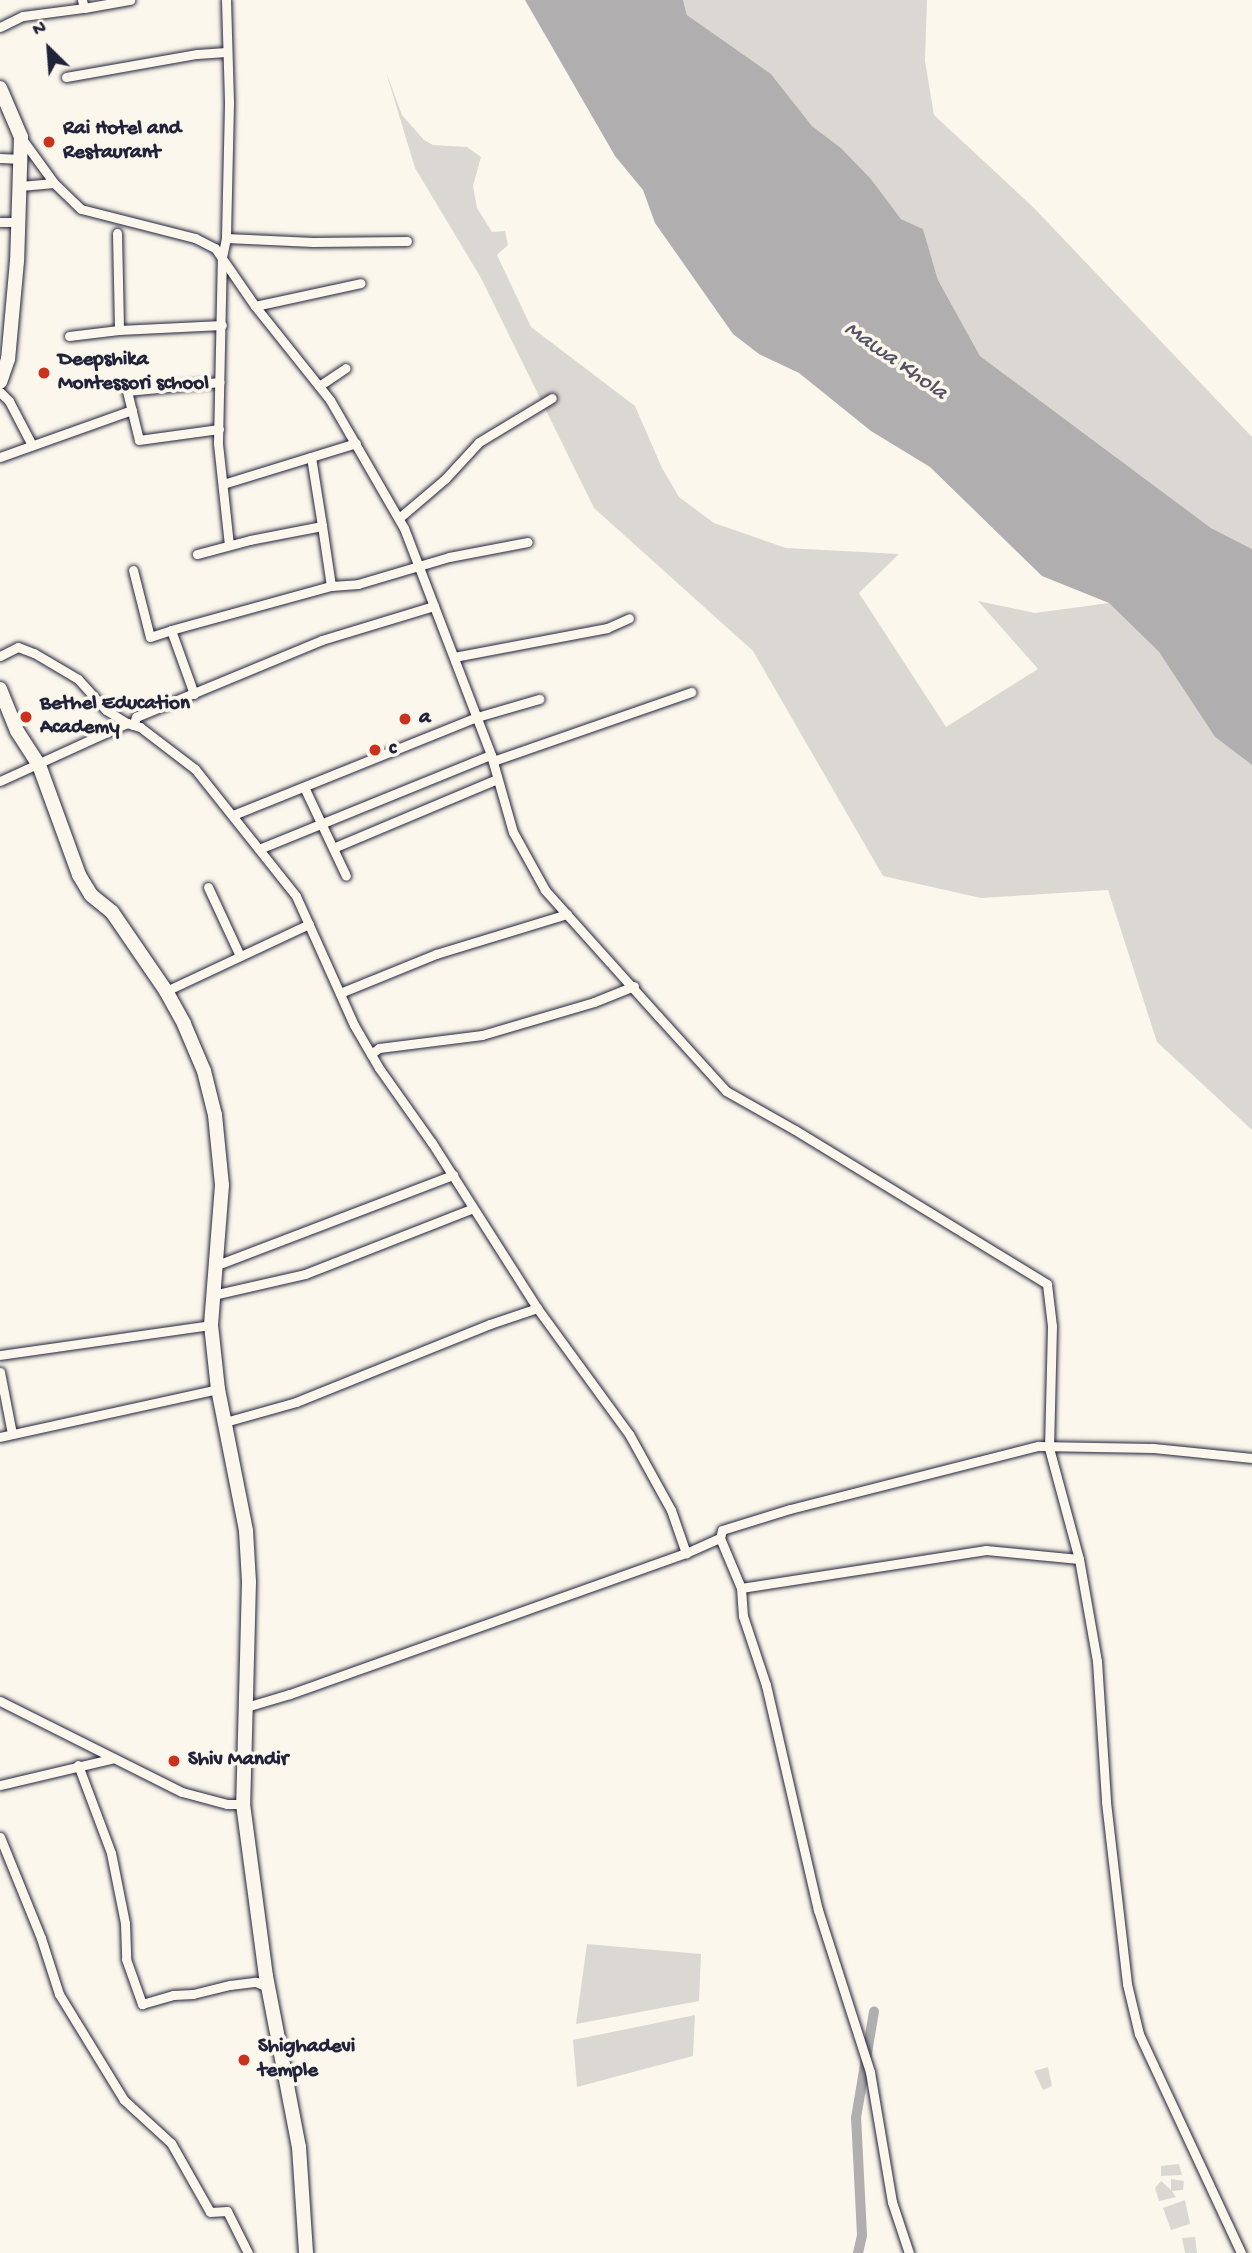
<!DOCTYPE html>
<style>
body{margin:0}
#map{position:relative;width:1252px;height:2253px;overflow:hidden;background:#fbf7ec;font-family:"Gochi Hand",sans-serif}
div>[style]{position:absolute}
.green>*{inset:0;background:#dbd8d3}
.water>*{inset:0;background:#b1aeb0}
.canal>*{height:10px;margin:-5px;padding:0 5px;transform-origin:5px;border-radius:5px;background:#b1aeb0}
.roads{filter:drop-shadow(0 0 2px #22223b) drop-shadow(0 0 2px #22223b)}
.street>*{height:9px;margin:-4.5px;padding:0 4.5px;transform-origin:4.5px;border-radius:4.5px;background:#fbf7ec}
.primary>*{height:14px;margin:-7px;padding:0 7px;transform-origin:7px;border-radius:7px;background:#fbf7ec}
.dots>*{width:19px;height:19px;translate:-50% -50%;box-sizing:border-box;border:4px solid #fbf7ec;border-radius:50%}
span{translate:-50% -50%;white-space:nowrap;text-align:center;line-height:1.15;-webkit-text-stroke:7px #fbf7ec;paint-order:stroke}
.poi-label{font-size:21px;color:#22223b;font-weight:700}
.left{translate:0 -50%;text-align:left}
.water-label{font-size:23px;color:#545364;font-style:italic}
.north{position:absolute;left:14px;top:14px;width:70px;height:70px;-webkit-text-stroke:5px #fbf7ec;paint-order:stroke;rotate:335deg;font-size:19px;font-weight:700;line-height:28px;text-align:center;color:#22223b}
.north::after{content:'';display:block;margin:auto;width:24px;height:32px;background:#22223b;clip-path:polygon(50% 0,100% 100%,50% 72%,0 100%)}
</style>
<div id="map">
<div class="green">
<i style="clip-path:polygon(683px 0,927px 0,925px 61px,934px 115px,1034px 208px,1252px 437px,1252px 549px,1211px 528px,980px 356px,938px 280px,923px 229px,901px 219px,871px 179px,841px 148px,812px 126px,771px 74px,687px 15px)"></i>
<i style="clip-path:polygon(386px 72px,402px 115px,424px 140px,433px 145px,467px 147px,481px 157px,473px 186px,477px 208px,492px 232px,505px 231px,508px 245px,497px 255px,531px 327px,635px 406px,662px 468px,679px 497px,714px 523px,786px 548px,899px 554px,859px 593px,946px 727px,1038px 669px,978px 601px,1035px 613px,1109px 603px,1159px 652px,1215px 737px,1252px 765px,1252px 1130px,1157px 1042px,1108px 890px,981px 898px,883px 876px,753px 651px,594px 508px,481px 278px,415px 168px)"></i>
<i style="clip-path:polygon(587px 1944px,701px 1954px,699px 2001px,576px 2024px)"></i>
<i style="clip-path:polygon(695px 2015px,693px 2056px,577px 2087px,573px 2040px)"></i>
<i style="clip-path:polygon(1048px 2067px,1052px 2086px,1043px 2090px,1034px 2071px)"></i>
<i style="clip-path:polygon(1179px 2164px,1182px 2175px,1161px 2176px,1161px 2166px)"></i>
<i style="clip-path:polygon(1171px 2179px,1184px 2181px,1183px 2190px,1172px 2191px,1176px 2197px,1159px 2201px,1155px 2188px,1161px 2181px,1171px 2190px)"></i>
<i style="clip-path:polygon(1185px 2200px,1190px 2224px,1171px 2230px,1163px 2208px)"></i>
<i style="clip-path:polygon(1195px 2237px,1197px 2253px,1185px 2253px,1182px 2238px)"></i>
</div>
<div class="water">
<i style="clip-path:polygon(525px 0,683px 0,687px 15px,771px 74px,812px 126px,841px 148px,871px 179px,901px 219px,923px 229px,938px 280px,980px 356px,1211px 528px,1252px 549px,1252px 765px,1215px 737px,1159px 652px,1109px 603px,1042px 576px,930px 467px,871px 431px,799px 373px,759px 354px,733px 334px,655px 223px,643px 190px,615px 156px)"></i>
</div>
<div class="canal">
<i style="left:858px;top:2253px;width:18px;rotate:-77deg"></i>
<i style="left:862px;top:2235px;width:117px;rotate:-92.9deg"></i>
<i style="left:856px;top:2118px;width:108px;rotate:-80.4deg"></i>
</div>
<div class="roads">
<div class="street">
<i style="left:82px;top:0;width:8px;rotate:76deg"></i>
<i style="left:84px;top:8px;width:47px;rotate:-9.9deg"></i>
<i style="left:226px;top:0;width:104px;rotate:88.3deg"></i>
<i style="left:229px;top:104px;width:134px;rotate:91.3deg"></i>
<i style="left:0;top:27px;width:25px;rotate:-26deg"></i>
<i style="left:23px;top:16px;width:62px;rotate:-7.5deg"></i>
<i style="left:66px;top:77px;width:133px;rotate:-10deg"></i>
<i style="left:197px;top:54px;width:29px;rotate:-4deg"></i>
<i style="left:22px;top:139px;width:54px;rotate:54deg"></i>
<i style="left:54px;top:183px;width:37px;rotate:44deg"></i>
<i style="left:81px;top:209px;width:118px;rotate:14.3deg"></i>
<i style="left:195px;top:238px;width:22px;rotate:27deg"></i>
<i style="left:215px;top:248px;width:70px;rotate:55.4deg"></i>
<i style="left:255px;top:306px;width:120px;rotate:51.4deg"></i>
<i style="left:330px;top:400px;width:148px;rotate:60deg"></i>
<i style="left:404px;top:528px;width:243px;rotate:69deg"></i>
<i style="left:491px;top:755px;width:80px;rotate:74.1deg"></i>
<i style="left:513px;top:832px;width:66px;rotate:61.1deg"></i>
<i style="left:545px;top:890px;width:169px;rotate:48.1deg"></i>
<i style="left:658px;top:1016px;width:101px;rotate:47.8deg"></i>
<i style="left:726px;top:1091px;width:79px;rotate:29.5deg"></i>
<i style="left:795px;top:1130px;width:295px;rotate:31.4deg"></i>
<i style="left:1047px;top:1284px;width:42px;rotate:83.2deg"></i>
<i style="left:1052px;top:1326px;width:122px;rotate:91.4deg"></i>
<i style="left:1049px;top:1448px;width:115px;rotate:74.9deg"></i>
<i style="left:1079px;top:1559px;width:104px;rotate:80deg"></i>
<i style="left:1097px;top:1661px;width:141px;rotate:86.3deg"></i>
<i style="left:1106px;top:1802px;width:183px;rotate:83.4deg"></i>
<i style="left:1127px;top:1984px;width:51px;rotate:76.5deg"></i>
<i style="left:1139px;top:2034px;width:242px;rotate:65deg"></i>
<i style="left:0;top:158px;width:21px;rotate:3deg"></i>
<i style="left:20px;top:186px;width:34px;rotate:-5deg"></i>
<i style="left:0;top:222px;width:18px"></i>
<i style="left:117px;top:233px;width:97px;rotate:88.8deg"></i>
<i style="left:119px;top:330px;width:103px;rotate:-2.8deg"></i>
<i style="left:255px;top:306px;width:108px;rotate:-12.2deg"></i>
<i style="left:69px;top:336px;width:50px;rotate:-6.8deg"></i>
<i style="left:319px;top:386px;width:32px;rotate:-34deg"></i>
<i style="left:0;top:392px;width:13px;rotate:45deg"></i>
<i style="left:9px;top:401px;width:50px;rotate:62.4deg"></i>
<i style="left:219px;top:429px;width:81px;rotate:172.2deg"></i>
<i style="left:139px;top:440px;width:50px;rotate:-103.8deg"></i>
<i style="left:127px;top:391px;width:93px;rotate:-5.5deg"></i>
<i style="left:0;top:457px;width:140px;rotate:-19.6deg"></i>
<i style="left:311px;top:457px;width:70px;rotate:80.9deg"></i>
<i style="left:223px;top:484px;width:139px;rotate:-17.1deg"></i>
<i style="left:399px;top:518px;width:60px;rotate:-40.3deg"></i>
<i style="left:445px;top:479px;width:50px;rotate:-47.4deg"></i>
<i style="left:479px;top:442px;width:85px;rotate:-31.1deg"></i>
<i style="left:229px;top:545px;width:103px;rotate:-96.2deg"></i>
<i style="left:218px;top:443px;width:186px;rotate:-88.8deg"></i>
<i style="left:222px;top:257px;width:19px;rotate:-78deg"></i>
<i style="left:226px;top:238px;width:87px;rotate:2.6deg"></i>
<i style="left:313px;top:242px;width:94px;rotate:-0.6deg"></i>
<i style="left:133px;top:570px;width:69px;rotate:75.8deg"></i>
<i style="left:150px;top:637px;width:22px;rotate:-18deg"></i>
<i style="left:331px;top:586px;width:27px;rotate:-4deg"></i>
<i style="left:358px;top:584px;width:95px;rotate:-16.5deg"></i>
<i style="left:449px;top:557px;width:80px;rotate:-10.8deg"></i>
<i style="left:0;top:656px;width:20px;rotate:-27deg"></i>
<i style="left:18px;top:647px;width:17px;rotate:21deg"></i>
<i style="left:34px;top:653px;width:51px;rotate:30.6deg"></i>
<i style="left:78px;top:679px;width:42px;rotate:47.9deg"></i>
<i style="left:106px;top:710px;width:25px;rotate:32deg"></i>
<i style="left:454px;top:657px;width:156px;rotate:-10.7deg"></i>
<i style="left:607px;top:628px;width:24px;rotate:-24deg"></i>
<i style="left:194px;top:694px;width:68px;rotate:-109.8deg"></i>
<i style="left:171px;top:630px;width:166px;rotate:-15.4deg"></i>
<i style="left:331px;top:586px;width:61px;rotate:-98.5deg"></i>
<i style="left:322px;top:526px;width:73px;rotate:169deg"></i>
<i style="left:250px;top:540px;width:55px;rotate:165.2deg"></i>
<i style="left:133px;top:725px;width:9px;rotate:-69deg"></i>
<i style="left:136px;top:717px;width:201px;rotate:-22.5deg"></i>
<i style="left:322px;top:640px;width:117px;rotate:-16.9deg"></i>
<i style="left:493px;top:761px;width:210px;rotate:-19.2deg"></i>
<i style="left:0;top:781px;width:140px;rotate:-24.5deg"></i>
<i style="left:127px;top:723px;width:14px;rotate:17deg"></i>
<i style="left:140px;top:727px;width:69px;rotate:37.4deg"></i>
<i style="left:195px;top:769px;width:162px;rotate:51.5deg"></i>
<i style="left:296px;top:896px;width:141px;rotate:65.8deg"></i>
<i style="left:354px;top:1025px;width:50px;rotate:59.8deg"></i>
<i style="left:379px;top:1068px;width:92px;rotate:54.8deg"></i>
<i style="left:432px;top:1143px;width:196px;rotate:57.5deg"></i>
<i style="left:537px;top:1308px;width:156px;rotate:53.9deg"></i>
<i style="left:629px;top:1434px;width:87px;rotate:61.1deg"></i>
<i style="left:671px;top:1510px;width:46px;rotate:70.8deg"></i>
<i style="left:686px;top:1553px;width:37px;rotate:-24deg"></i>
<i style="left:720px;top:1538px;width:54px;rotate:67.2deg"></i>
<i style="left:741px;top:1588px;width:248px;rotate:-8.8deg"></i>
<i style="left:986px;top:1550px;width:93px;rotate:5.5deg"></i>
<i style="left:304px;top:787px;width:98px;rotate:64.7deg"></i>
<i style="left:233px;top:815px;width:263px;rotate:-21.9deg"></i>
<i style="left:477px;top:717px;width:65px;rotate:-16.2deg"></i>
<i style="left:333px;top:848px;width:178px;rotate:-22.8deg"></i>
<i style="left:259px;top:849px;width:250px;rotate:-22.1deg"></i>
<i style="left:208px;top:887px;width:76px;rotate:65.1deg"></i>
<i style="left:166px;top:991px;width:158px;rotate:-25.1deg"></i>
<i style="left:340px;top:993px;width:104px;rotate:-22.1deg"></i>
<i style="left:436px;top:954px;width:137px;rotate:-17deg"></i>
<i style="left:371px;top:1054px;width:10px;rotate:-37deg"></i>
<i style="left:379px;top:1048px;width:104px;rotate:-7.2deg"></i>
<i style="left:482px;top:1035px;width:117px;rotate:-16.4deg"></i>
<i style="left:594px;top:1002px;width:43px;rotate:-21.8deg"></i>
<i style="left:217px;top:1265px;width:253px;rotate:-20.9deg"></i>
<i style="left:213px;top:1295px;width:94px;rotate:-12.9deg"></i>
<i style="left:305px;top:1274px;width:180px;rotate:-21.4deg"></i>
<i style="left:0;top:1355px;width:213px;rotate:-8.1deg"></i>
<i style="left:0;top:1372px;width:63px;rotate:79deg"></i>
<i style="left:225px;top:1422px;width:74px;rotate:-15.7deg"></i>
<i style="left:296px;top:1402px;width:209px;rotate:-21.9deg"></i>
<i style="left:490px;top:1324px;width:50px;rotate:-18.8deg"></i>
<i style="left:0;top:1437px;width:223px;rotate:-12.4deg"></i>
<i style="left:720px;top:1538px;width:8px;rotate:-76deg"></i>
<i style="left:722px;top:1530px;width:71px;rotate:-17.2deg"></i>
<i style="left:790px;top:1509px;width:256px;rotate:-14.3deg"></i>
<i style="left:1038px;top:1446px;width:115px;rotate:1deg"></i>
<i style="left:1153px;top:1448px;width:100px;rotate:5.8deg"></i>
<i style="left:741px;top:1588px;width:28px;rotate:86deg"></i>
<i style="left:743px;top:1616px;width:73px;rotate:71.6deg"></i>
<i style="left:766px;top:1685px;width:231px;rotate:77deg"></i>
<i style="left:818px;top:1910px;width:170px;rotate:72.2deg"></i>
<i style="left:870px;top:2072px;width:132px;rotate:80.4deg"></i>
<i style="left:892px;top:2202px;width:54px;rotate:71.6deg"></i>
<i style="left:0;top:1701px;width:203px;rotate:26.6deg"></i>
<i style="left:182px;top:1792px;width:47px;rotate:14.9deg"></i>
<i style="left:227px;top:1804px;width:16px"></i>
<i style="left:246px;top:1707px;width:46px;rotate:-16.5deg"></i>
<i style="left:290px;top:1694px;width:420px;rotate:-19.6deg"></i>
<i style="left:78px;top:1765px;width:94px;rotate:69.4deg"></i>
<i style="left:111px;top:1853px;width:71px;rotate:78.7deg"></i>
<i style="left:125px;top:1923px;width:36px;rotate:88deg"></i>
<i style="left:126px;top:1959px;width:48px;rotate:70.4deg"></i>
<i style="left:142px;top:2004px;width:32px;rotate:-16deg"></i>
<i style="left:173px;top:1995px;width:20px;rotate:-3deg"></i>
<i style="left:193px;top:1994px;width:38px;rotate:-14deg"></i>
<i style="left:230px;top:1985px;width:26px;rotate:-7deg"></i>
<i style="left:256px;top:1982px;width:13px;rotate:23deg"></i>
<i style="left:0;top:1785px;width:114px;rotate:-13.2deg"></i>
<i style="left:0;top:1837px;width:109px;rotate:67.9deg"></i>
<i style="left:41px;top:1938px;width:59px;rotate:72.2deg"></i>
<i style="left:59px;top:1994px;width:124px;rotate:58.5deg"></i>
<i style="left:124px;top:2100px;width:64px;rotate:42.5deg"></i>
<i style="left:171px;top:2143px;width:79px;rotate:60.5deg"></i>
<i style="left:210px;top:2212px;width:17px;rotate:-3deg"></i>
<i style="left:227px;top:2211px;width:47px;rotate:63.4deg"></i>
</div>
<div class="primary">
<i style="left:0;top:88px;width:53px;rotate:66.8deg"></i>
<i style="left:21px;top:137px;width:124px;rotate:91.8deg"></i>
<i style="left:17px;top:261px;width:98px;rotate:95.2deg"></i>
<i style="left:8px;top:359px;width:24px;rotate:109deg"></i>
<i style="left:0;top:689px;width:45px;rotate:68deg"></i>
<i style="left:17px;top:731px;width:40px;rotate:57.1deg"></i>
<i style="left:39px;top:765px;width:117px;rotate:70deg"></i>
<i style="left:79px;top:875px;width:23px;rotate:59deg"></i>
<i style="left:91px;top:895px;width:27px;rotate:39deg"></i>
<i style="left:112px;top:912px;width:96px;rotate:55.6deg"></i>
<i style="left:166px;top:991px;width:38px;rotate:61deg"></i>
<i style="left:184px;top:1024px;width:51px;rotate:66.9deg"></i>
<i style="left:204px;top:1071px;width:45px;rotate:76deg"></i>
<i style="left:215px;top:1115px;width:70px;rotate:84.3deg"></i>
<i style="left:222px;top:1185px;width:140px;rotate:94.5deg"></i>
<i style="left:211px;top:1325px;width:64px;rotate:83.8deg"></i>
<i style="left:218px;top:1389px;width:145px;rotate:78.8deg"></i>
<i style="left:246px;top:1531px;width:51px;rotate:86.6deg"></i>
<i style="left:249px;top:1582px;width:222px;rotate:91.5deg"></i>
<i style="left:243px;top:1804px;width:174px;rotate:82.4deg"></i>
<i style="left:266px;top:1976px;width:174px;rotate:79.1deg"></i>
<i style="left:299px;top:2147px;width:106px;rotate:86.2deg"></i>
</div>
</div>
<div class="dots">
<i style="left:49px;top:142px;background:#c8321e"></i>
<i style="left:44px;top:373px;background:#c8321e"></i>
<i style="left:26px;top:717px;background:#c8321e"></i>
<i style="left:405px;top:719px;background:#c8321e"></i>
<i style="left:375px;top:750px;background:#c8321e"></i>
<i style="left:174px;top:1761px;background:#c8321e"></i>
<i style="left:244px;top:2060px;background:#c8321e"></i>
</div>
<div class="poi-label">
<span class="left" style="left:63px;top:142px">Rai Hotel and<br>Restaurant</span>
<span class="left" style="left:58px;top:373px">Deepshika<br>Montessori school</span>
<span class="left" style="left:40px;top:717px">Bethel Education<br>Academy</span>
<span class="left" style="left:419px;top:719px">a</span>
<span class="left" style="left:389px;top:750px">c</span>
<span class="left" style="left:188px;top:1761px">Shiv Mandir</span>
<span class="left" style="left:258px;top:2060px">Shighadevi<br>temple</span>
</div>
<div class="water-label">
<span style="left:895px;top:362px;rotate:35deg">Mawa Khola</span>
</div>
<div class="north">N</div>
</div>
